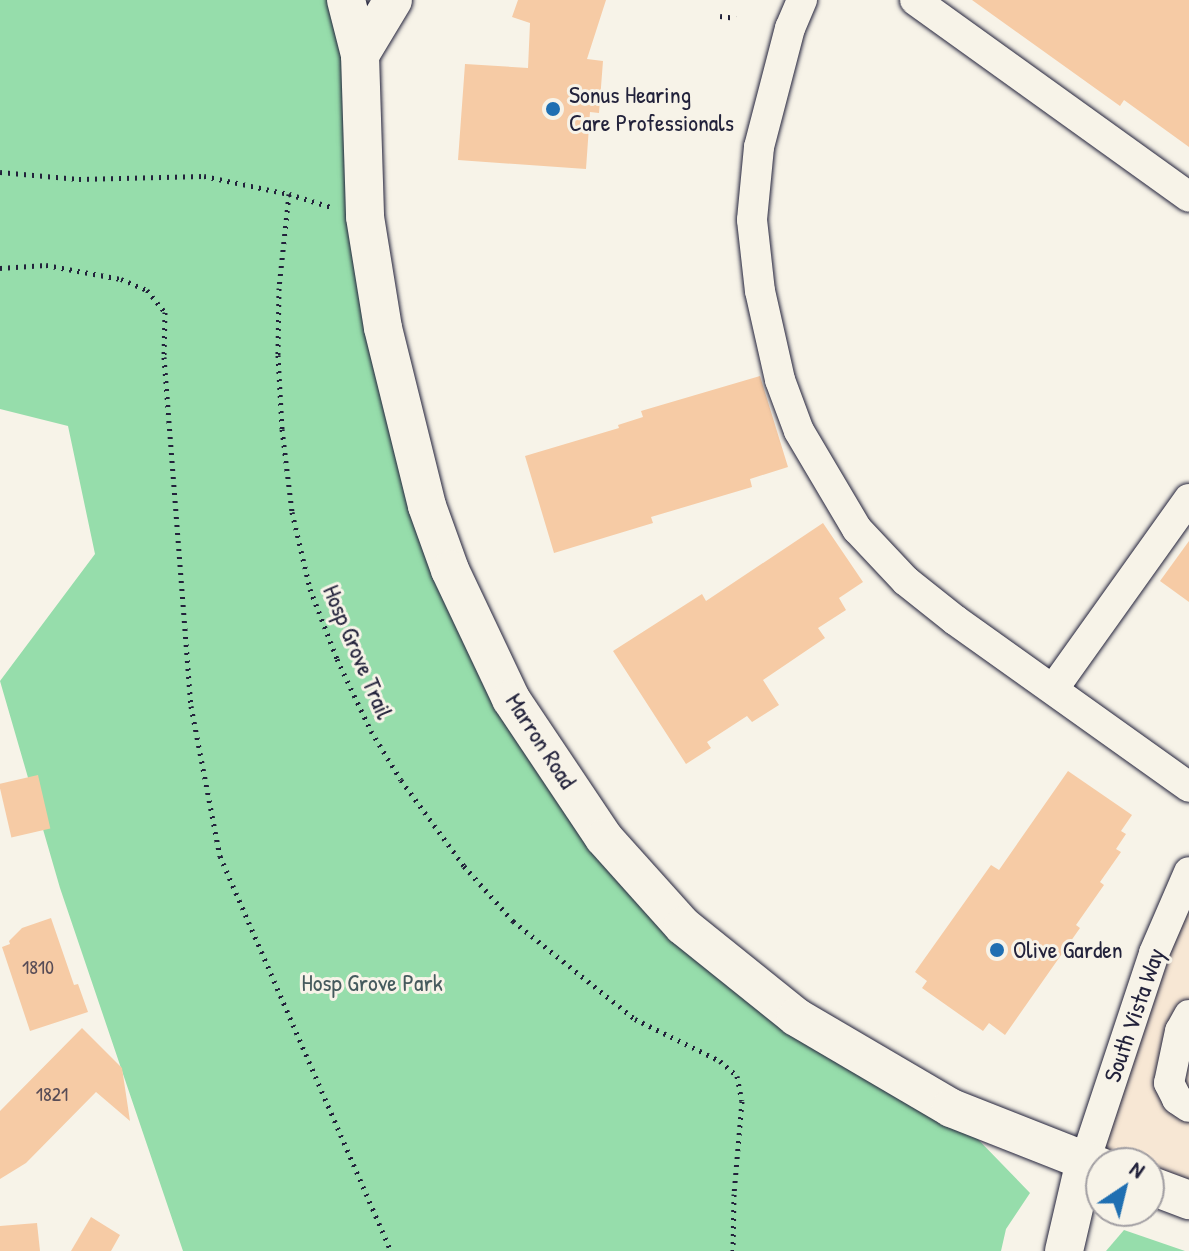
<!DOCTYPE html>
<style>
body{margin:0}
#map{position:relative;width:1189px;height:1251px;overflow:hidden;background:#f7f3e8;font-family:"Patrick Hand",sans-serif}
div>[style]{position:absolute}
.built>*{inset:0;background:#f7e7d4}
.green>*{inset:0;background:#96ddab}
.building>*{inset:0;background:#f6cba5;transform-origin:0 0}
.path>*{height:5px;margin-top:-2.5px;transform-origin:0;background:repeating-linear-gradient(90deg,#22223b 0 2px,transparent 0 8px)}
.roads{filter:drop-shadow(0 0 2px #22223b) drop-shadow(0 0 2px #22223b)}
.minor>*{height:30px;margin:-15px;padding:0 15px;transform-origin:15px;border-radius:15px;background:#f7f3e8}
.major>*{height:38px;margin:-19px;padding:0 19px;transform-origin:19px;border-radius:19px;background:#f7f3e8}
.dots>*{width:22px;height:22px;translate:-50% -50%;box-sizing:border-box;border:4px solid #f7f3e8;border-radius:50%}
span{translate:-50% -50%;white-space:nowrap;text-align:center;line-height:1.15;-webkit-text-stroke:6px #f7f3e8;paint-order:stroke}
.number-label{font-size:20px;color:#574c56}
.number-label span{-webkit-text-stroke-width:0}
.poi-label{font-size:24px;color:#22223b}
.left{translate:0 -50%;text-align:left}
.street-label{font-size:24px;color:#22223b}
.park-label{font-size:24px;color:#455a5d}
.north{position:absolute;left:1085px;top:1147px;width:80px;height:80px;box-sizing:border-box;background:#f7f3e8;border:2px solid #a29fa3;border-radius:50%;rotate:35deg;font-size:22px;font-weight:700;line-height:32px;text-align:center;color:#22223b}
.north::after{content:'';display:block;margin:auto;width:28px;height:36px;background:#1f6fb2;clip-path:polygon(50% 0,100% 100%,50% 72%,0 100%)}
</style>
<div id="map">
<div class="built">
<i style="clip-path:polygon(1189px 899px,1189px 1201px,1149px 1185px,1149px 1163px,1098px 1163px)"></i>
</div>
<div class="green">
<i style="clip-path:polygon(0 0,352px 0,400px 460px,609px 860px,967px 1128px,1030px 1193px,1006px 1229px,1001px 1251px,183px 1251px,60px 888px,0 681px,95px 554px,68px 426px,0 409px)"></i>
<i style="clip-path:polygon(1124px 1230px,1185px 1251px,1106px 1251px)"></i>
</div>
<div class="building">
<i style="clip-path:polygon(518px 0,606px 0,587px 59px,603px 61px,599px 113px,590px 112px,586px 169px,458px 160px,465px 64px,528px 68px,530px 23px,512px 17px)"></i>
<i style="clip-path:polygon(972px 0,1189px 0,1189px 147px,1124px 100px,1120px 106px)"></i>
<i style="clip-path:polygon(760px 376px,788px 467px,750px 479px,752px 487px,651px 517px,653px 523px,554px 553px,525px 456px,619px 428px,618px 425px,643px 417px,641px 411px)"></i>
<i style="clip-path:polygon(823px 523px,863px 582px,839px 598px,846px 610px,818px 628px,825px 638px,763px 680px,779px 705px,752px 722px,747px 716px,707px 742px,711px 748px,686px 764px,613px 651px,702px 594px,706px 601px)"></i>
<i style="clip-path:polygon(1189px 541px,1189px 602px,1160px 581px)"></i>
<i style="clip-path:polygon(1068px 771px,1132px 815px,1121px 831px,1126px 834px,1116px 849px,1121px 852px,1100px 882px,1104px 885px,1076px 925px,1080px 928px,1005px 1035px,989px 1023px,983px 1031px,922px 988px,927px 981px,915px 972px,991px 865px,999px 870px)"></i>
<i style="left:38px;top:775px;width:55px;height:40px;rotate:77deg"></i>
<i style="clip-path:polygon(51px 918px,74px 985px,78px 984px,88px 1012px,30px 1031px,2px 947px,10px 944px,9px 941px,22px 928px)"></i>
<i style="clip-path:polygon(82px 1028px,122px 1068px,130px 1121px,96px 1092px,26px 1163px,0 1179px,0 1111px)"></i>
<i style="clip-path:polygon(91px 1217px,120px 1235px,111px 1251px,71px 1251px)"></i>
<i style="clip-path:polygon(37px 1223px,40px 1251px,0 1251px,0 1226px)"></i>
</div>
<div class="path">
<i style="left:720px;top:16px;width:16px;rotate:7deg"></i>
<i style="left:0;top:172px;width:79px;rotate:5.1deg"></i>
<i style="left:79px;top:179px;width:125px;rotate:-1.4deg"></i>
<i style="left:204px;top:176px;width:87px;rotate:12deg"></i>
<i style="left:289px;top:194px;width:95px;rotate:96.1deg"></i>
<i style="left:279px;top:288px;width:67px;rotate:90.9deg"></i>
<i style="left:278px;top:355px;width:74px;rotate:86.9deg"></i>
<i style="left:282px;top:429px;width:84px;rotate:83.1deg"></i>
<i style="left:292px;top:512px;width:79px;rotate:76.8deg"></i>
<i style="left:310px;top:589px;width:75px;rotate:68.9deg"></i>
<i style="left:337px;top:659px;width:80px;rotate:64.7deg"></i>
<i style="left:371px;top:731px;width:57px;rotate:58.5deg"></i>
<i style="left:401px;top:780px;width:107px;rotate:53.8deg"></i>
<i style="left:464px;top:866px;width:74px;rotate:48.3deg"></i>
<i style="left:513px;top:921px;width:156px;rotate:38.8deg"></i>
<i style="left:635px;top:1019px;width:95px;rotate:26.3deg"></i>
<i style="left:720px;top:1061px;width:23px;rotate:41deg"></i>
<i style="left:737px;top:1076px;width:25px;rotate:79deg"></i>
<i style="left:742px;top:1101px;width:93px;rotate:94.9deg"></i>
<i style="left:734px;top:1194px;width:57px;rotate:91deg"></i>
<i style="left:289px;top:194px;width:47px;rotate:17.3deg"></i>
<i style="left:0;top:268px;width:46px;rotate:-3.7deg"></i>
<i style="left:46px;top:265px;width:76px;rotate:10.6deg"></i>
<i style="left:121px;top:279px;width:28px;rotate:23deg"></i>
<i style="left:147px;top:290px;width:28px;rotate:51deg"></i>
<i style="left:165px;top:312px;width:45px;rotate:91.3deg"></i>
<i style="left:164px;top:357px;width:350px;rotate:85.6deg"></i>
<i style="left:191px;top:706px;width:153px;rotate:79.1deg"></i>
<i style="left:220px;top:856px;width:430px;rotate:66.6deg"></i>
</div>
<div class="roads">
<div class="minor">
<i style="left:802px;top:0;width:30px;rotate:113deg"></i>
<i style="left:790px;top:28px;width:123px;rotate:104.6deg"></i>
<i style="left:759px;top:147px;width:73px;rotate:95.5deg"></i>
<i style="left:752px;top:220px;width:71px;rotate:83.6deg"></i>
<i style="left:760px;top:291px;width:91px;rotate:77.3deg"></i>
<i style="left:780px;top:380px;width:54px;rotate:69.6deg"></i>
<i style="left:799px;top:431px;width:114px;rotate:59.4deg"></i>
<i style="left:857px;top:529px;width:71px;rotate:46.7deg"></i>
<i style="left:906px;top:581px;width:63px;rotate:38.5deg"></i>
<i style="left:955px;top:620px;width:287px;rotate:35.5deg"></i>
<i style="left:915px;top:0;width:337px;rotate:35.7deg"></i>
<i style="left:1054px;top:688px;width:232px;rotate:-54.5deg"></i>
<i style="left:1189px;top:1015px;width:18px;rotate:119deg"></i>
<i style="left:1180px;top:1031px;width:53px;rotate:101.9deg"></i>
<i style="left:1169px;top:1083px;width:18px;rotate:63deg"></i>
<i style="left:1177px;top:1099px;width:14px;rotate:34deg"></i>
<i style="left:1085px;top:1161px;width:219px;rotate:-71.6deg"></i>
<i style="left:1154px;top:953px;width:88px;rotate:-66.6deg"></i>
</div>
<div class="major">
<i style="left:346px;top:0;width:57px;rotate:75.7deg"></i>
<i style="left:360px;top:55px;width:162px;rotate:88.2deg"></i>
<i style="left:365px;top:217px;width:112px;rotate:80.8deg"></i>
<i style="left:383px;top:328px;width:183px;rotate:76.1deg"></i>
<i style="left:427px;top:506px;width:68px;rotate:70.2deg"></i>
<i style="left:450px;top:570px;width:143px;rotate:64.7deg"></i>
<i style="left:511px;top:699px;width:167px;rotate:56.2deg"></i>
<i style="left:604px;top:838px;width:118px;rotate:48.1deg"></i>
<i style="left:683px;top:926px;width:145px;rotate:38.8deg"></i>
<i style="left:796px;top:1017px;width:180px;rotate:30.4deg"></i>
<i style="left:951px;top:1108px;width:161px;rotate:21.5deg"></i>
<i style="left:360px;top:55px;width:64px;rotate:-59deg"></i>
<i style="left:1149px;top:1185px;width:43px;rotate:20.6deg"></i>
<i style="left:1064px;top:1251px;width:92px;rotate:-76.9deg"></i>
</div>
</div>
<div class="dots">
<i style="left:553px;top:109px;background:#1f6fb2"></i>
<i style="left:997px;top:950px;background:#1f6fb2"></i>
</div>
<div class="number-label">
<span style="left:38px;top:966px">1810</span>
<span style="left:52px;top:1093px">1821</span>
</div>
<div class="poi-label">
<span class="left" style="left:569px;top:109px">Sonus Hearing<br>Care Professionals</span>
<span class="left" style="left:1013px;top:950px">Olive Garden</span>
</div>
<div class="street-label">
<span style="left:358px;top:652px;rotate:67deg">Hosp Grove Trail</span>
<span style="left:541px;top:741px;rotate:57deg">Marron Road</span>
<span style="left:1134px;top:1015px;rotate:-71deg">South Vista Way</span>
</div>
<div class="park-label">
<span style="left:372px;top:983px">Hosp Grove Park</span>
</div>
<div class="north">N</div>
</div>
